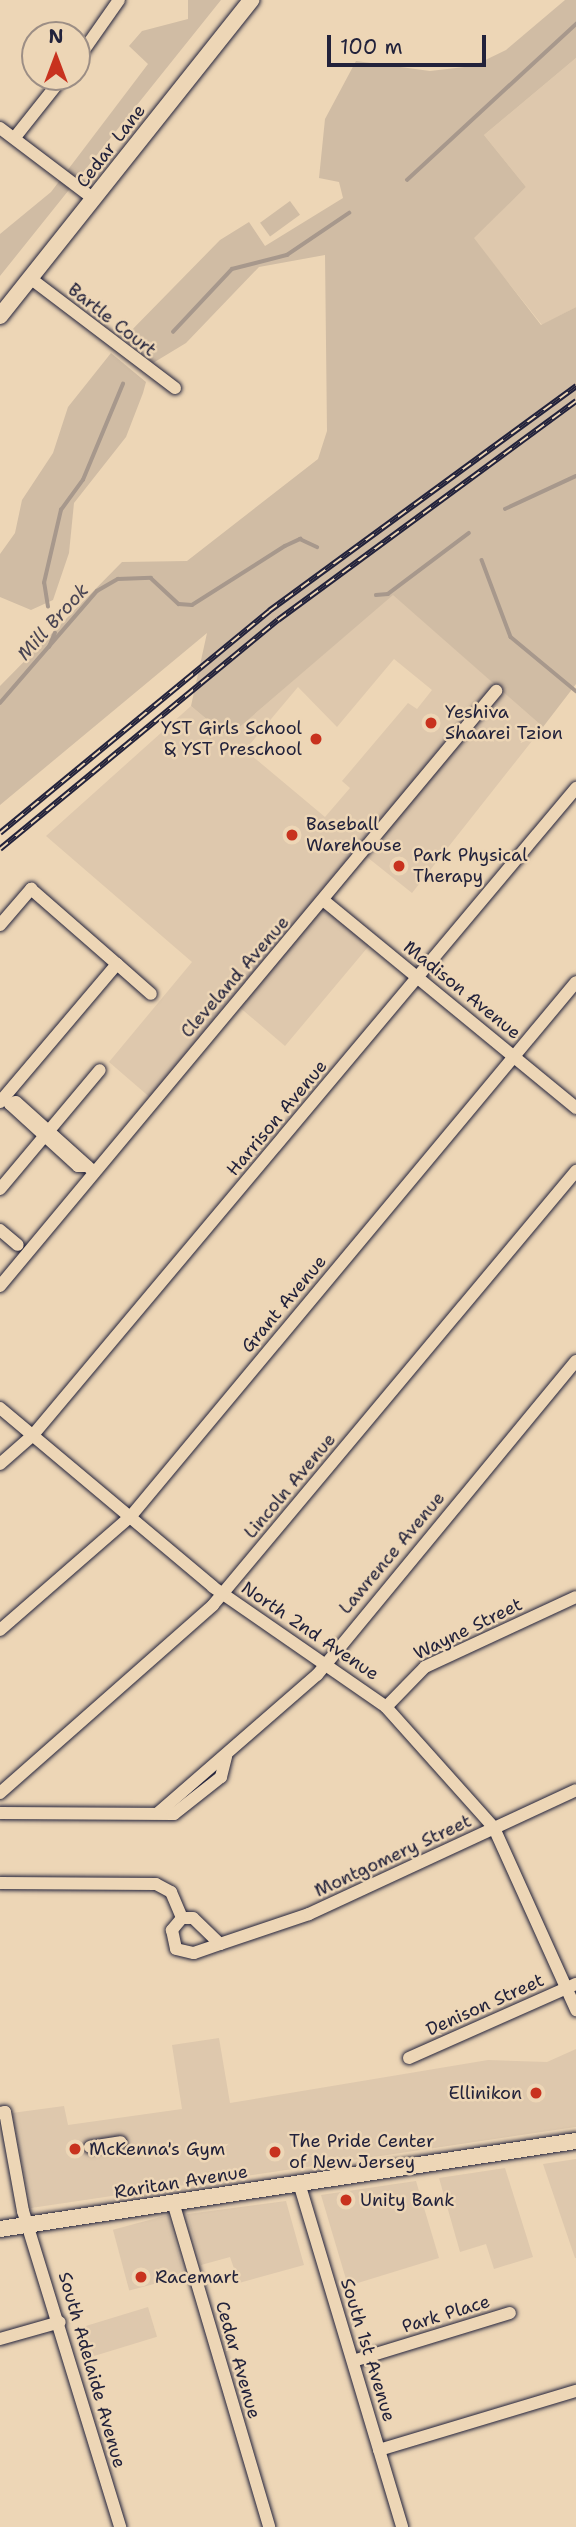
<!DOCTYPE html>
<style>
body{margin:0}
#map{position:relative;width:576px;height:2527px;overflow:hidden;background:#edd6b6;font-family:"Shantell Sans",sans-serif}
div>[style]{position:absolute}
.built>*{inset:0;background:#dec8ad;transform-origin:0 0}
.green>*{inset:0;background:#d0bca4;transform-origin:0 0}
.stream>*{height:3.5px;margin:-1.75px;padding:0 1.75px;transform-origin:1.75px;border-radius:1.75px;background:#a7988c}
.roads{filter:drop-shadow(0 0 2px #22223b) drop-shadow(0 0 2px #22223b)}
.street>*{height:12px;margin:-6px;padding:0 6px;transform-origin:6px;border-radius:6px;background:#edd6b6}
.secondary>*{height:16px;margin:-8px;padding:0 8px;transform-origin:8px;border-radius:8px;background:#edd6b6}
.rail>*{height:6px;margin-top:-3px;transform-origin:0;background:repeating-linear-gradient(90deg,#edd6b6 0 10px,#22223b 0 20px);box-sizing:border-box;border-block:2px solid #22223b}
.dots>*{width:19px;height:19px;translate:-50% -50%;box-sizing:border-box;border:4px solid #edd6b6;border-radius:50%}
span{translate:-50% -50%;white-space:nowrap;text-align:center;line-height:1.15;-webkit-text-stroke:5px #edd6b6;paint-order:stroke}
.street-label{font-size:18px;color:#22223b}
.poi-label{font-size:18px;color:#22223b}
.left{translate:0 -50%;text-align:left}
.right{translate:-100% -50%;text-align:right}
.water-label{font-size:19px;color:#4a4553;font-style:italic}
.north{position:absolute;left:21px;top:21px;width:70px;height:70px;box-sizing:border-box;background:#edd6b6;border:2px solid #9c8e85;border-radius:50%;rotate:0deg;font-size:19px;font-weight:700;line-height:28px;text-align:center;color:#22223b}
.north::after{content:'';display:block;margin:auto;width:24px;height:32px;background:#c8321e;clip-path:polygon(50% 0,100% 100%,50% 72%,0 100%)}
.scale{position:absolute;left:327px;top:35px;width:159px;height:32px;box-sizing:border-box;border:4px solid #22223b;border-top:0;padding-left:9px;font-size:21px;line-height:24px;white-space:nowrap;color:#22223b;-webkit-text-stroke:5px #edd6b6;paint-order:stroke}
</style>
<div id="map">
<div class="built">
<i style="clip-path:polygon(576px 58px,576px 307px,542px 325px,473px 238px,526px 187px,484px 135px)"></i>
<i style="clip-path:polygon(evenodd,393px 594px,543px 727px,412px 893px,367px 857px,329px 902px,373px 941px,285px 1046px,238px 1006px,153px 1100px,109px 1062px,192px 962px,46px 836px,191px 706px,228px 737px,393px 594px,394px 659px,432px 690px,417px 709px,408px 703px,342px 781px,350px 788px,325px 817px,245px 750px,298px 687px,337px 727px,394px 659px)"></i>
<i style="clip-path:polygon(219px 2038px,230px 2103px,488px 2060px,547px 2062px,576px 2049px,576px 2127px,31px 2208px,12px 2113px,64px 2106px,68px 2125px,182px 2109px,172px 2045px)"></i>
<i style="clip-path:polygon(576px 2159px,576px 2258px,575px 2258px,543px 2164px)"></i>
<i style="clip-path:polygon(505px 2168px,533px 2257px,494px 2269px,486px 2244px,460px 2252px,439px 2178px)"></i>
<i style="clip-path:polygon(416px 2181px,439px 2258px,348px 2286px,321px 2195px)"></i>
<i style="clip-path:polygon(286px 2201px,304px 2265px,239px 2283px,230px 2257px,201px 2265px,187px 2214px)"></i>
<i style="left:168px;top:2215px;width:63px;height:57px;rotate:75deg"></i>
<i style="left:148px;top:2307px;width:31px;height:77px;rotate:73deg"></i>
</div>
<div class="green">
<i style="clip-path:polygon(188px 0,221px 0,0 276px,0 234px,51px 192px,148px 64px,129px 46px,142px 31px,188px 19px)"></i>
<i style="clip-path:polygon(565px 0,576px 0,576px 58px,484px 135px,526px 187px,474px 238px,541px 325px,576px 307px,576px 684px,543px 727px,393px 595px,228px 737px,191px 706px,207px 633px,0 805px,0 686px,122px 562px,187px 561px,318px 459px,327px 431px,325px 255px,259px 267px,186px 343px,153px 363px,123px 339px,220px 240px,249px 222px,265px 246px,343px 198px,339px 182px,319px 178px,325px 119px,356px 61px,430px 71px,473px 66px,506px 50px)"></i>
<i style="left:290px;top:201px;width:17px;height:37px;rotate:54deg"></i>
<i style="clip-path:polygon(111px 353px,146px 382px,143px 393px,126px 437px,74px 503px,69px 553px,53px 600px,31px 610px,0 597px,0 554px,15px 533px,22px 500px,53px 453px,68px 407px)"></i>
</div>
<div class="stream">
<i style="left:407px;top:180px;width:230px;rotate:-42.7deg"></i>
<i style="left:173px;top:332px;width:86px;rotate:-46.9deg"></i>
<i style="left:232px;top:269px;width:57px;rotate:-14.3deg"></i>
<i style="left:287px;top:255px;width:75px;rotate:-34.1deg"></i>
<i style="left:505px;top:509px;width:78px;rotate:-24.9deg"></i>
<i style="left:482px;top:560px;width:82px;rotate:69.4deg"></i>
<i style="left:511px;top:637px;width:85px;rotate:39.7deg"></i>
<i style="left:376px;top:595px;width:12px;rotate:-5deg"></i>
<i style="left:388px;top:594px;width:101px;rotate:-37deg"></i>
<i style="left:48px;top:607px;width:24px;rotate:-99deg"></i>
<i style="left:44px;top:583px;width:75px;rotate:-76.9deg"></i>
<i style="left:61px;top:510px;width:37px;rotate:-54deg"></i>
<i style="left:83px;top:480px;width:104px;rotate:-67.4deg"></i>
<i style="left:49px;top:647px;width:15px;rotate:-67deg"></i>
<i style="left:0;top:703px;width:148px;rotate:-49.1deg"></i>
<i style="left:97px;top:591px;width:24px;rotate:-30deg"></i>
<i style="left:118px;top:579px;width:33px;rotate:-2deg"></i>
<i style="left:151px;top:578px;width:38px;rotate:43deg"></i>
<i style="left:179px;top:604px;width:13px;rotate:4deg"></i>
<i style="left:192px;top:605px;width:110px;rotate:-32.4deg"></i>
<i style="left:285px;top:546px;width:17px;rotate:-25deg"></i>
<i style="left:300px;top:539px;width:19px;rotate:25deg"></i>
</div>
<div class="roads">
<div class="street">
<i style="left:77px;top:60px;width:73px;rotate:-55deg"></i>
<i style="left:0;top:128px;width:118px;rotate:37.1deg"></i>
<i style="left:16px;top:136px;width:75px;rotate:-51.5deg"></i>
<i style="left:30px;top:278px;width:182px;rotate:37.2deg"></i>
<i style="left:323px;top:900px;width:328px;rotate:39.4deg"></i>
<i style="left:0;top:925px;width:48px;rotate:-49.3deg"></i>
<i style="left:31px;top:889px;width:114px;rotate:41.1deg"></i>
<i style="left:0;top:1102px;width:181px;rotate:-49.7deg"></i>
<i style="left:117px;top:964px;width:45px;rotate:41.4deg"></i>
<i style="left:87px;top:1166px;width:9px;rotate:180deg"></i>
<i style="left:78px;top:1166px;width:92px;rotate:-137.6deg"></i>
<i style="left:10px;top:1104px;width:6px;rotate:-18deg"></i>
<i style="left:16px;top:1102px;width:105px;rotate:41.9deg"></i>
<i style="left:0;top:1189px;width:155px;rotate:-50deg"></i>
<i style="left:0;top:1230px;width:23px;rotate:40deg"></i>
<i style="left:0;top:1286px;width:775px;rotate:-50.18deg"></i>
<i style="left:0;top:1408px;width:278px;rotate:40deg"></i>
<i style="left:213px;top:1587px;width:211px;rotate:34.7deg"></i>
<i style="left:386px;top:1707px;width:162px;rotate:48.2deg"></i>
<i style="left:494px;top:1828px;width:200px;rotate:65.7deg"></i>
<i style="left:0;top:1464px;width:44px;rotate:-41.3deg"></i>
<i style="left:33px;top:1435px;width:845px;rotate:-49.99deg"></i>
<i style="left:0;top:1630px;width:174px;rotate:-41deg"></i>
<i style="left:131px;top:1516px;width:695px;rotate:-50.19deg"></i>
<i style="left:386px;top:1707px;width:56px;rotate:-45.7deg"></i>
<i style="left:425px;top:1667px;width:166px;rotate:-24.9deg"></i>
<i style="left:0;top:1793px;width:284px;rotate:-41.4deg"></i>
<i style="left:213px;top:1605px;width:566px;rotate:-50.09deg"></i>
<i style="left:0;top:1813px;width:174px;rotate:0.3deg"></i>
<i style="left:174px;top:1814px;width:60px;rotate:-38.2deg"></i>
<i style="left:221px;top:1777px;width:21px;rotate:-76deg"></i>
<i style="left:158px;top:1813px;width:211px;rotate:-41deg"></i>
<i style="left:317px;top:1675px;width:407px;rotate:-50.5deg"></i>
<i style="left:0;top:1883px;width:156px;rotate:0.4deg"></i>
<i style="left:156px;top:1884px;width:17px;rotate:28deg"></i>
<i style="left:171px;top:1892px;width:28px;rotate:67deg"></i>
<i style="left:220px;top:1944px;width:37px;rotate:-136deg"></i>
<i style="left:193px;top:1918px;width:11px;rotate:180deg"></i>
<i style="left:182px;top:1918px;width:16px;rotate:130deg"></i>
<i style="left:172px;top:1930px;width:19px;rotate:78deg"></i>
<i style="left:176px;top:1949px;width:18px;rotate:13deg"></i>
<i style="left:194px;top:1953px;width:28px;rotate:-19deg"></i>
<i style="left:220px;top:1944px;width:94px;rotate:-18.6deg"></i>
<i style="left:309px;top:1914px;width:294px;rotate:-24.9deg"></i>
<i style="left:409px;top:2058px;width:183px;rotate:-23.9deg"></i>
<i style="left:0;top:2113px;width:5px;rotate:-11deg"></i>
<i style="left:5px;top:2112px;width:101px;rotate:79.7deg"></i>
<i style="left:23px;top:2211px;width:331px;rotate:72.9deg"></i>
<i style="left:90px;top:2147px;width:31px;rotate:-9deg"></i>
<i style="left:299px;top:2183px;width:359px;rotate:73.3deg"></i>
<i style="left:173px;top:2202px;width:339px;rotate:73.5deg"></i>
<i style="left:0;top:2339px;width:62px;rotate:-15.8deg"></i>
<i style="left:353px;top:2361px;width:164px;rotate:-17deg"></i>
<i style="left:379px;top:2450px;width:206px;rotate:-16.7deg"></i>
</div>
<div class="secondary">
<i style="left:0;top:316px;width:404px;rotate:-51.5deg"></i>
<i style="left:0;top:2229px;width:583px;rotate:-8.69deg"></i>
</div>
</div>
<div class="rail">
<i style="left:0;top:833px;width:349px;rotate:-39.5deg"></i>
<i style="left:269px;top:611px;width:381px;rotate:-36.2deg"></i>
<i style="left:0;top:849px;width:360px;rotate:-39.5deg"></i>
<i style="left:278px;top:620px;width:370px;rotate:-36.3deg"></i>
</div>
<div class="dots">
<i style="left:431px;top:723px;background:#c8321e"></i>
<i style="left:316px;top:739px;background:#c8321e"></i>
<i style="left:292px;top:835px;background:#c8321e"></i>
<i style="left:399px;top:866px;background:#c8321e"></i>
<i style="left:536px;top:2093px;background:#c8321e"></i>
<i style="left:75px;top:2149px;background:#c8321e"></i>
<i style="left:275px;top:2152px;background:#c8321e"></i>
<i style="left:346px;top:2200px;background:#c8321e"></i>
<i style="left:141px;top:2277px;background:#c8321e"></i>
</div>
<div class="street-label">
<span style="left:111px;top:146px;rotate:-52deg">Cedar Lane</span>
<span style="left:112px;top:320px;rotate:38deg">Bartle Court</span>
<span style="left:235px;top:977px;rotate:-49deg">Cleveland Avenue</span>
<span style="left:462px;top:990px;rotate:39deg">Madison Avenue</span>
<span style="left:277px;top:1118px;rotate:-50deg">Harrison Avenue</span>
<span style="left:284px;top:1304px;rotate:-50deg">Grant Avenue</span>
<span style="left:290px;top:1486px;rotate:-50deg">Lincoln Avenue</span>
<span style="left:392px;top:1553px;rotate:-50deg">Lawrence Avenue</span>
<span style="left:468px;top:1629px;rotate:-26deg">Wayne Street</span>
<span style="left:310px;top:1631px;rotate:34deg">North 2nd Avenue</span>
<span style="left:393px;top:1856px;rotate:-25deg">Montgomery Street</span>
<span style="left:485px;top:2005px;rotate:-24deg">Denison Street</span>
<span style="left:181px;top:2182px;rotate:-9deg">Raritan Avenue</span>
<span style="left:446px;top:2314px;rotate:-17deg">Park Place</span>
<span style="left:368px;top:2350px;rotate:73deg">South 1st Avenue</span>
<span style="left:238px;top:2360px;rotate:74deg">Cedar Avenue</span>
<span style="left:92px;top:2370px;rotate:74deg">South Adelaide Avenue</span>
</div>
<div class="poi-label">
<span class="left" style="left:445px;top:723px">Yeshiva<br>Shaarei Tzion</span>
<span class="right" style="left:302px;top:739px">YST Girls School<br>&amp; YST Preschool</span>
<span class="left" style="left:306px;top:835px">Baseball<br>Warehouse</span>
<span class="left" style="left:413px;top:866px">Park Physical<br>Therapy</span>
<span class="right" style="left:522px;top:2093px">Ellinikon</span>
<span class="left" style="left:289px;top:2152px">The Pride Center<br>of New Jersey</span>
<span class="left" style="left:89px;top:2149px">McKenna's Gym</span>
<span class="left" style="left:360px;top:2200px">Unity Bank</span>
<span class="left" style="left:155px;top:2277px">Racemart</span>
</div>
<div class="water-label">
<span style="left:53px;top:622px;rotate:-48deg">Mill Brook</span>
</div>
<div class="north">N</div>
<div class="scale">100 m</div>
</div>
